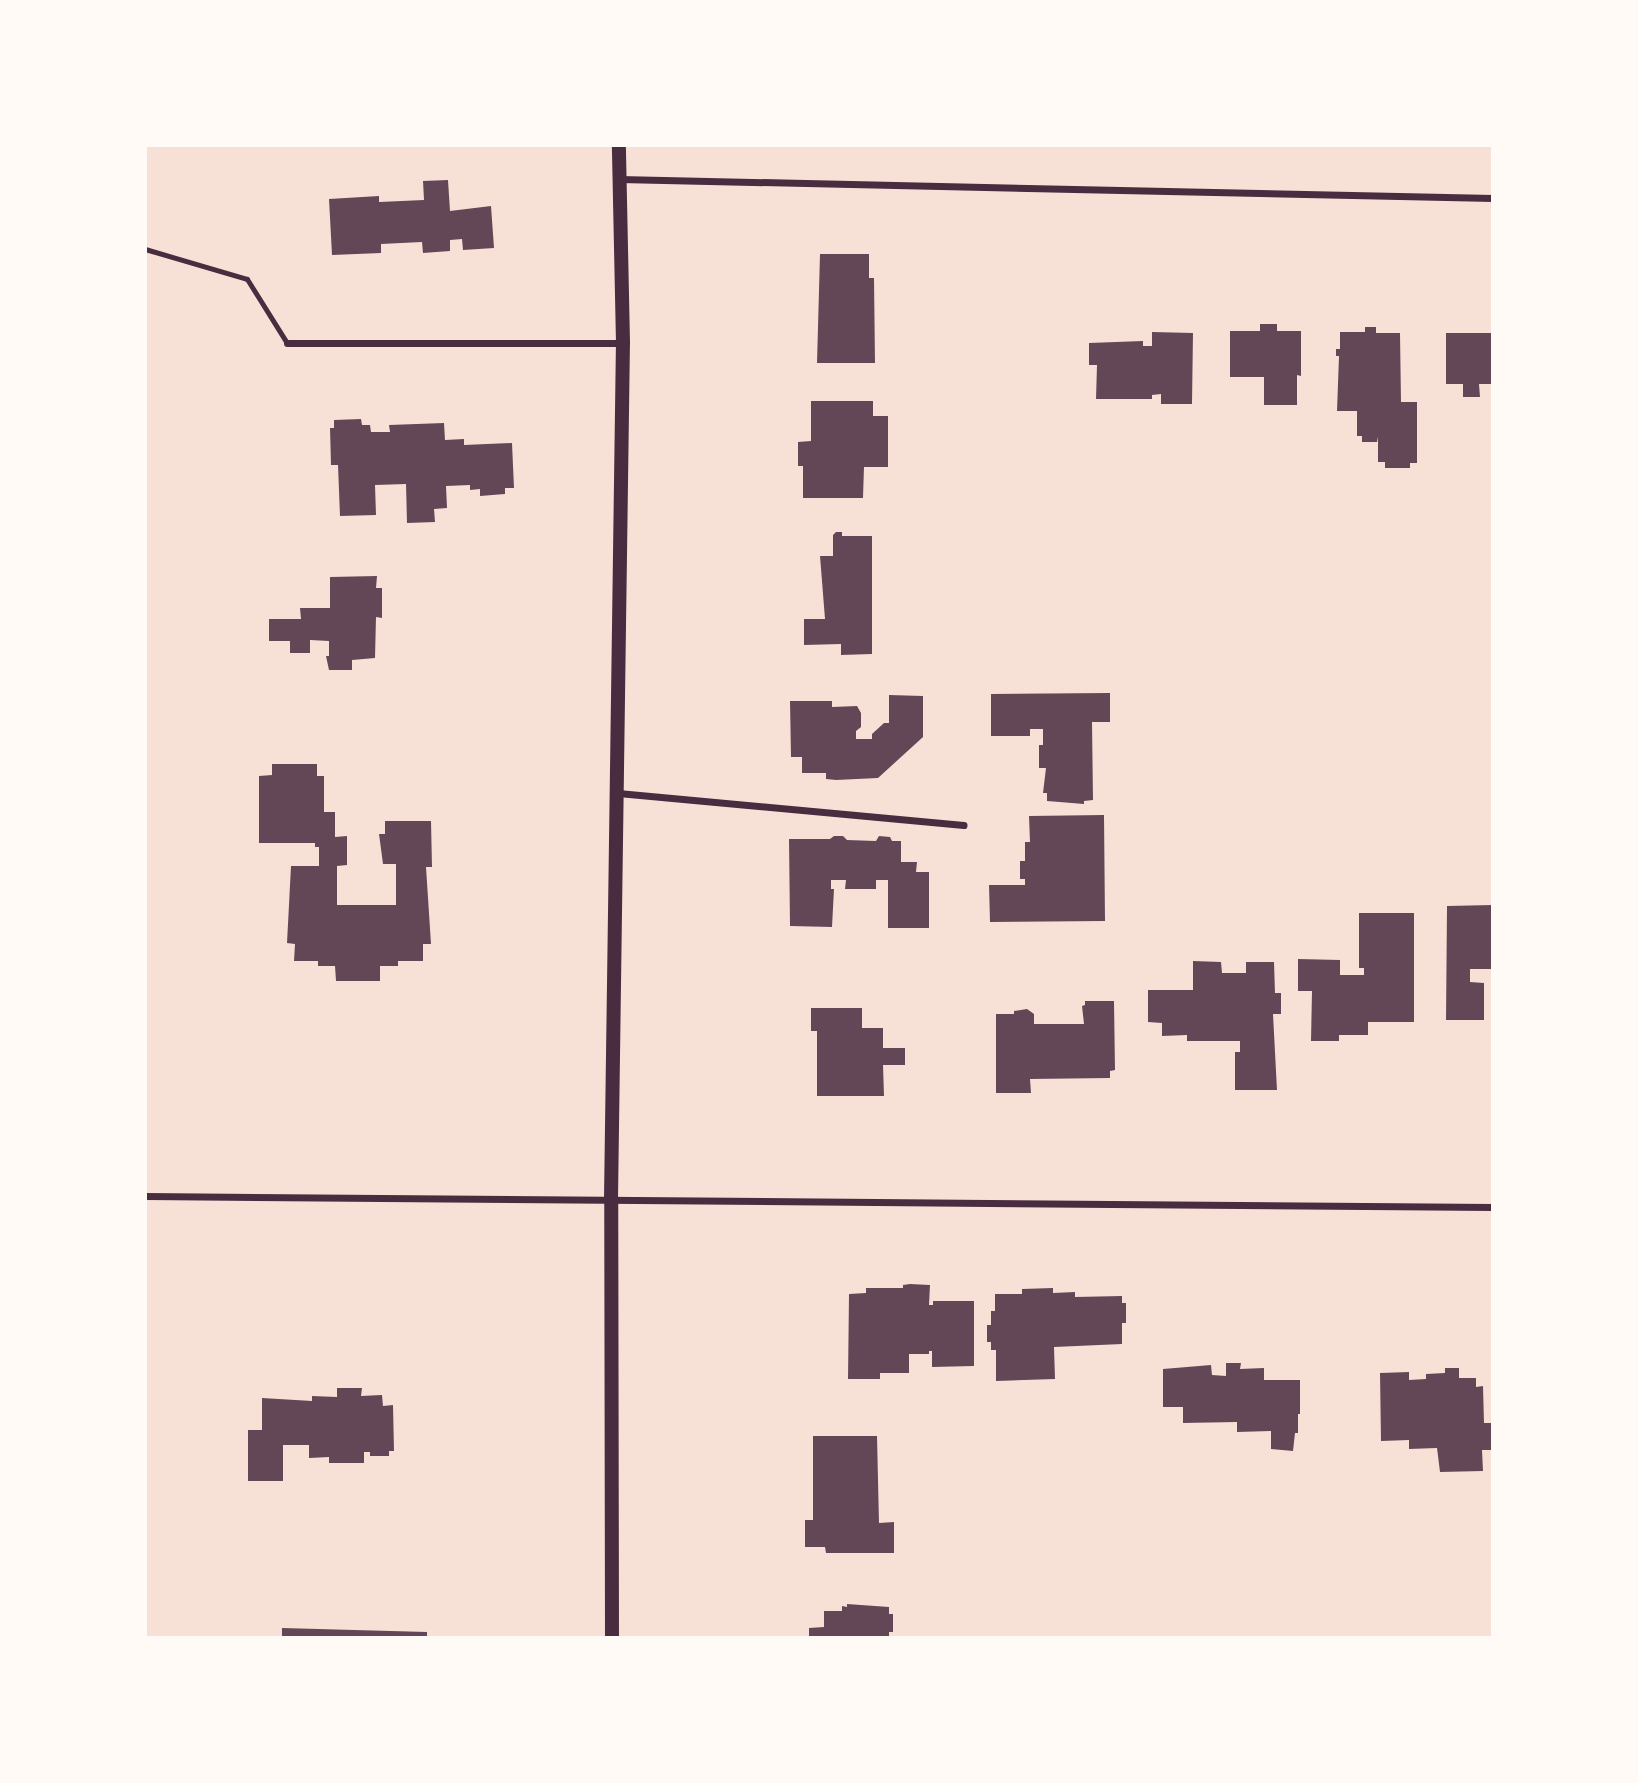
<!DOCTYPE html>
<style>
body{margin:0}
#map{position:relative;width:1638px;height:1783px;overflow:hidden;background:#f7e1d7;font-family:"Nunito Sans",sans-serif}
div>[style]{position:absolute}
.building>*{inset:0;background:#644757}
.service>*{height:5px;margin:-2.5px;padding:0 2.5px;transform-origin:2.5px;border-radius:2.5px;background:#4a2c40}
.minor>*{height:7px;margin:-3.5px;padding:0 3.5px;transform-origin:3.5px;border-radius:3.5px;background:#4a2c40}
.secondary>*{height:14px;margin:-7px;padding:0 7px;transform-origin:7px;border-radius:7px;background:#4a2c40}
span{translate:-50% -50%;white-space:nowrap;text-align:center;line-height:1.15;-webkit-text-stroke:7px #fffaf5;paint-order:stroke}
.frame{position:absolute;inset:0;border:147px solid #fffaf5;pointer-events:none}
</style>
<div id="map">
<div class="building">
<i style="clip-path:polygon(448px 180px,450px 211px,491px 206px,494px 248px,463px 250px,462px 239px,450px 240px,450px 251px,423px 253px,422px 242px,381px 244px,381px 253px,332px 255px,329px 199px,379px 196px,379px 202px,424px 200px,423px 181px)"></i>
<i style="clip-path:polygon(820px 254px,869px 254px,869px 278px,874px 278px,875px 363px,817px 363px)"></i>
<i style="clip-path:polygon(1260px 324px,1277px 324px,1277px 331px,1301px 331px,1301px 376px,1297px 375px,1297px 405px,1264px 405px,1264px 377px,1230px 377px,1230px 331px,1260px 331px)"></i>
<i style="clip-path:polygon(1365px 327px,1376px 327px,1376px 333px,1400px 333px,1401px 402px,1417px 402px,1417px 463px,1410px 463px,1410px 468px,1385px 468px,1385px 462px,1378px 462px,1378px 437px,1377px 442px,1362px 442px,1362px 436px,1357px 436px,1357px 411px,1337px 411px,1339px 356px,1336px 356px,1336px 349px,1340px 349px,1340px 332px,1365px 332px)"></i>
<i style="clip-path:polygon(1152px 332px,1193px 333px,1192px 404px,1161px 404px,1161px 394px,1152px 395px,1152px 399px,1096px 399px,1097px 365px,1089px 365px,1089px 343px,1143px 341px,1143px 346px,1152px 346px)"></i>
<i style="clip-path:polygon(1446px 333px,1493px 333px,1493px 384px,1479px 384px,1480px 397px,1463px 397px,1463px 384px,1446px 384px)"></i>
<i style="clip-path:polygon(811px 401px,873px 401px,873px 416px,888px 416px,888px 467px,864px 467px,863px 498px,803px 498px,803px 466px,798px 466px,798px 442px,811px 441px)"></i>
<i style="clip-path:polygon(361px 419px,362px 425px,370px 425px,371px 432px,390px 432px,389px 425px,444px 423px,445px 440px,464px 439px,464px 445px,512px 443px,514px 488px,505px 488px,505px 494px,480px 496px,480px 489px,470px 490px,470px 485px,446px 486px,447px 508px,434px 509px,435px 522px,407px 523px,406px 484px,375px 485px,376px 515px,340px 516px,338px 465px,331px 465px,330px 428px,334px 428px,334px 420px)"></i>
<i style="clip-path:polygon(836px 532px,842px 532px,842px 536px,872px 536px,872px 654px,841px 655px,841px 644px,804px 645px,804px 619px,825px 619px,820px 556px,833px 556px,833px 535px)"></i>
<i style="clip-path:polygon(377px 576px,376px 588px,382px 588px,382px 618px,376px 617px,375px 658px,352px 660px,352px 670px,329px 670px,326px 656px,329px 656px,329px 641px,310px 640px,310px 653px,290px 653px,290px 641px,269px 641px,269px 619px,301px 619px,300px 608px,330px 608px,330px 577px)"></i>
<i style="clip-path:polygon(1110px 693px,1110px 722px,1092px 722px,1093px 800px,1084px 801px,1084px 804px,1047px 801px,1047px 793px,1043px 793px,1046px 768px,1039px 768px,1039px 745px,1043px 745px,1043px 729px,1030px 729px,1030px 736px,991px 736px,991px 694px)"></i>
<i style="clip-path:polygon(889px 695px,923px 696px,923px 737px,878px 778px,836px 780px,826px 779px,826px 773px,802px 773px,802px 757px,791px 757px,790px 701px,832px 701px,832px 707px,857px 706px,861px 713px,861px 727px,856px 731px,856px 739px,872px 739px,872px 734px,884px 723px,889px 723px)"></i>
<i style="clip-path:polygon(272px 764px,317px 764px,317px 776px,324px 776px,324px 812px,335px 812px,335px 837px,347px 836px,347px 865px,337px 866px,337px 905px,396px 905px,396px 864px,383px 864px,379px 834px,385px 834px,385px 821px,431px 821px,432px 867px,426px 867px,431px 944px,423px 944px,423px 961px,398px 961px,398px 966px,380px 966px,380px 981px,336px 981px,335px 966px,318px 966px,318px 961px,294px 961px,295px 944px,287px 943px,291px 866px,319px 866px,319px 847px,315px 847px,315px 843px,259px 843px,259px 776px,272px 775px)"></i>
<i style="clip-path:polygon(1104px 815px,1105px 921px,990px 922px,989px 885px,1025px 885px,1025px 879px,1020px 879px,1020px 861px,1025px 861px,1025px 842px,1030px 842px,1029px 816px)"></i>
<i style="clip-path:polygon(834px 836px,843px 836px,847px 840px,876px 841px,879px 836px,890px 837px,892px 841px,901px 841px,901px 862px,917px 862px,916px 872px,929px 872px,929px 928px,888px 928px,888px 880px,876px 880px,876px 889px,845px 889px,846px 880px,831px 880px,831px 889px,834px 889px,832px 927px,790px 926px,789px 839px,830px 839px)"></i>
<i style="clip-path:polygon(1493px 905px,1493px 969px,1470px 969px,1470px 982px,1484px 983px,1484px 1020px,1446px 1020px,1447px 906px)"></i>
<i style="clip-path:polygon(1359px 913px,1414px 913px,1414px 1022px,1368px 1022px,1368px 1035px,1339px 1035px,1339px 1041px,1311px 1041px,1312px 991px,1298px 991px,1298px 959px,1340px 960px,1340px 975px,1364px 975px,1364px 968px,1359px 968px)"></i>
<i style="clip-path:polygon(1193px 961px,1221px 962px,1222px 973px,1246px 973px,1246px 962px,1274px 962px,1275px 993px,1281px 993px,1281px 1014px,1273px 1014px,1277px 1090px,1235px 1090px,1235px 1052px,1240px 1052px,1240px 1041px,1187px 1041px,1187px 1035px,1162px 1036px,1162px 1023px,1148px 1022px,1148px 990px,1193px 990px)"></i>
<i style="clip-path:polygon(1085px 1001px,1114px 1001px,1115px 1070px,1110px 1071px,1110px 1078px,1030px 1079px,1031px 1093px,996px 1093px,996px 1014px,1014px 1014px,1014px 1011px,1027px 1009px,1034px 1014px,1034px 1024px,1084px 1024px,1082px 1006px,1085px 1005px)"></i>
<i style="clip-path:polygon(811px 1008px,862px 1008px,862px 1028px,883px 1028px,883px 1048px,905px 1048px,905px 1065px,883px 1065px,884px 1096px,817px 1096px,817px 1031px,811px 1031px)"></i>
<i style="clip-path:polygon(910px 1284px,930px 1285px,929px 1305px,933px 1305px,933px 1301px,974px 1301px,974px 1366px,932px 1367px,932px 1351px,929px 1351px,929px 1354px,909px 1354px,909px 1373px,880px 1373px,880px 1379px,848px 1379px,849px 1294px,866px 1293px,866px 1288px,903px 1288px,903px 1285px)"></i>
<i style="clip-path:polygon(1053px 1288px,1053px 1293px,1075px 1292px,1075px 1297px,1122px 1296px,1122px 1303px,1126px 1303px,1126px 1323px,1122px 1323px,1122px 1344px,1054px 1347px,1055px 1379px,996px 1381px,996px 1350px,991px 1350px,991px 1342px,987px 1342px,987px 1325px,991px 1325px,991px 1311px,995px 1311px,995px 1294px,1022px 1294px,1022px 1289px)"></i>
<i style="clip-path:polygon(1226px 1363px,1241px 1363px,1240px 1369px,1264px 1368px,1264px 1380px,1300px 1380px,1300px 1414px,1298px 1414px,1298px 1433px,1295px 1433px,1293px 1451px,1271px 1449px,1271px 1431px,1237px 1432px,1237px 1422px,1183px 1423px,1183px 1407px,1163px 1407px,1163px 1369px,1211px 1365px,1212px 1375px,1226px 1376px)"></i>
<i style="clip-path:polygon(1445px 1368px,1459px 1368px,1459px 1378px,1476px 1378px,1476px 1387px,1483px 1386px,1484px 1423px,1493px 1423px,1493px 1450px,1482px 1450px,1483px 1471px,1440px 1472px,1437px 1448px,1409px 1449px,1409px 1440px,1381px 1441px,1380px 1373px,1409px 1372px,1409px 1380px,1426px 1379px,1426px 1374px,1445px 1373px)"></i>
<i style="clip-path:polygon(337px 1388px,362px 1388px,361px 1396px,382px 1395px,383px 1406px,393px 1405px,394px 1451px,389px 1451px,389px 1456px,370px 1456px,370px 1452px,364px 1452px,364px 1463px,329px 1463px,329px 1457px,309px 1458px,309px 1445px,283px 1445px,283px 1481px,248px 1481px,248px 1430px,262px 1430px,262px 1398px,312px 1401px,312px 1396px,337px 1397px)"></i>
<i style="clip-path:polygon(813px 1436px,877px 1436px,879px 1523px,894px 1522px,894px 1553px,826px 1553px,825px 1547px,805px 1547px,805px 1520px,813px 1520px)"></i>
<i style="clip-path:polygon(847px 1604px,889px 1607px,889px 1614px,893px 1614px,893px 1632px,889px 1632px,889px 1638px,809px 1638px,809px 1628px,824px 1627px,824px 1611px,842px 1611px,842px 1606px,847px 1607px)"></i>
<i style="clip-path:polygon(282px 1628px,427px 1632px,427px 1638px,282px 1638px)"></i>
</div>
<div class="service">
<i style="left:145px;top:249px;width:106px;rotate:16.4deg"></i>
<i style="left:247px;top:279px;width:75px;rotate:58deg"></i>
</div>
<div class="minor">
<i style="left:619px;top:179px;width:874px;rotate:1.25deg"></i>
<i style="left:287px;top:343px;width:336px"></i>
<i style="left:618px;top:793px;width:347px;rotate:5.3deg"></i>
<i style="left:145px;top:1196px;width:1348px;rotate:0.47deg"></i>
</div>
<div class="secondary">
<i style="left:612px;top:1638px;width:439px;rotate:-90.1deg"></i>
<i style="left:611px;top:1199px;width:856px;rotate:-89.2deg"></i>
<i style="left:623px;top:343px;width:198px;rotate:-91.2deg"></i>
</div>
<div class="frame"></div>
</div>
